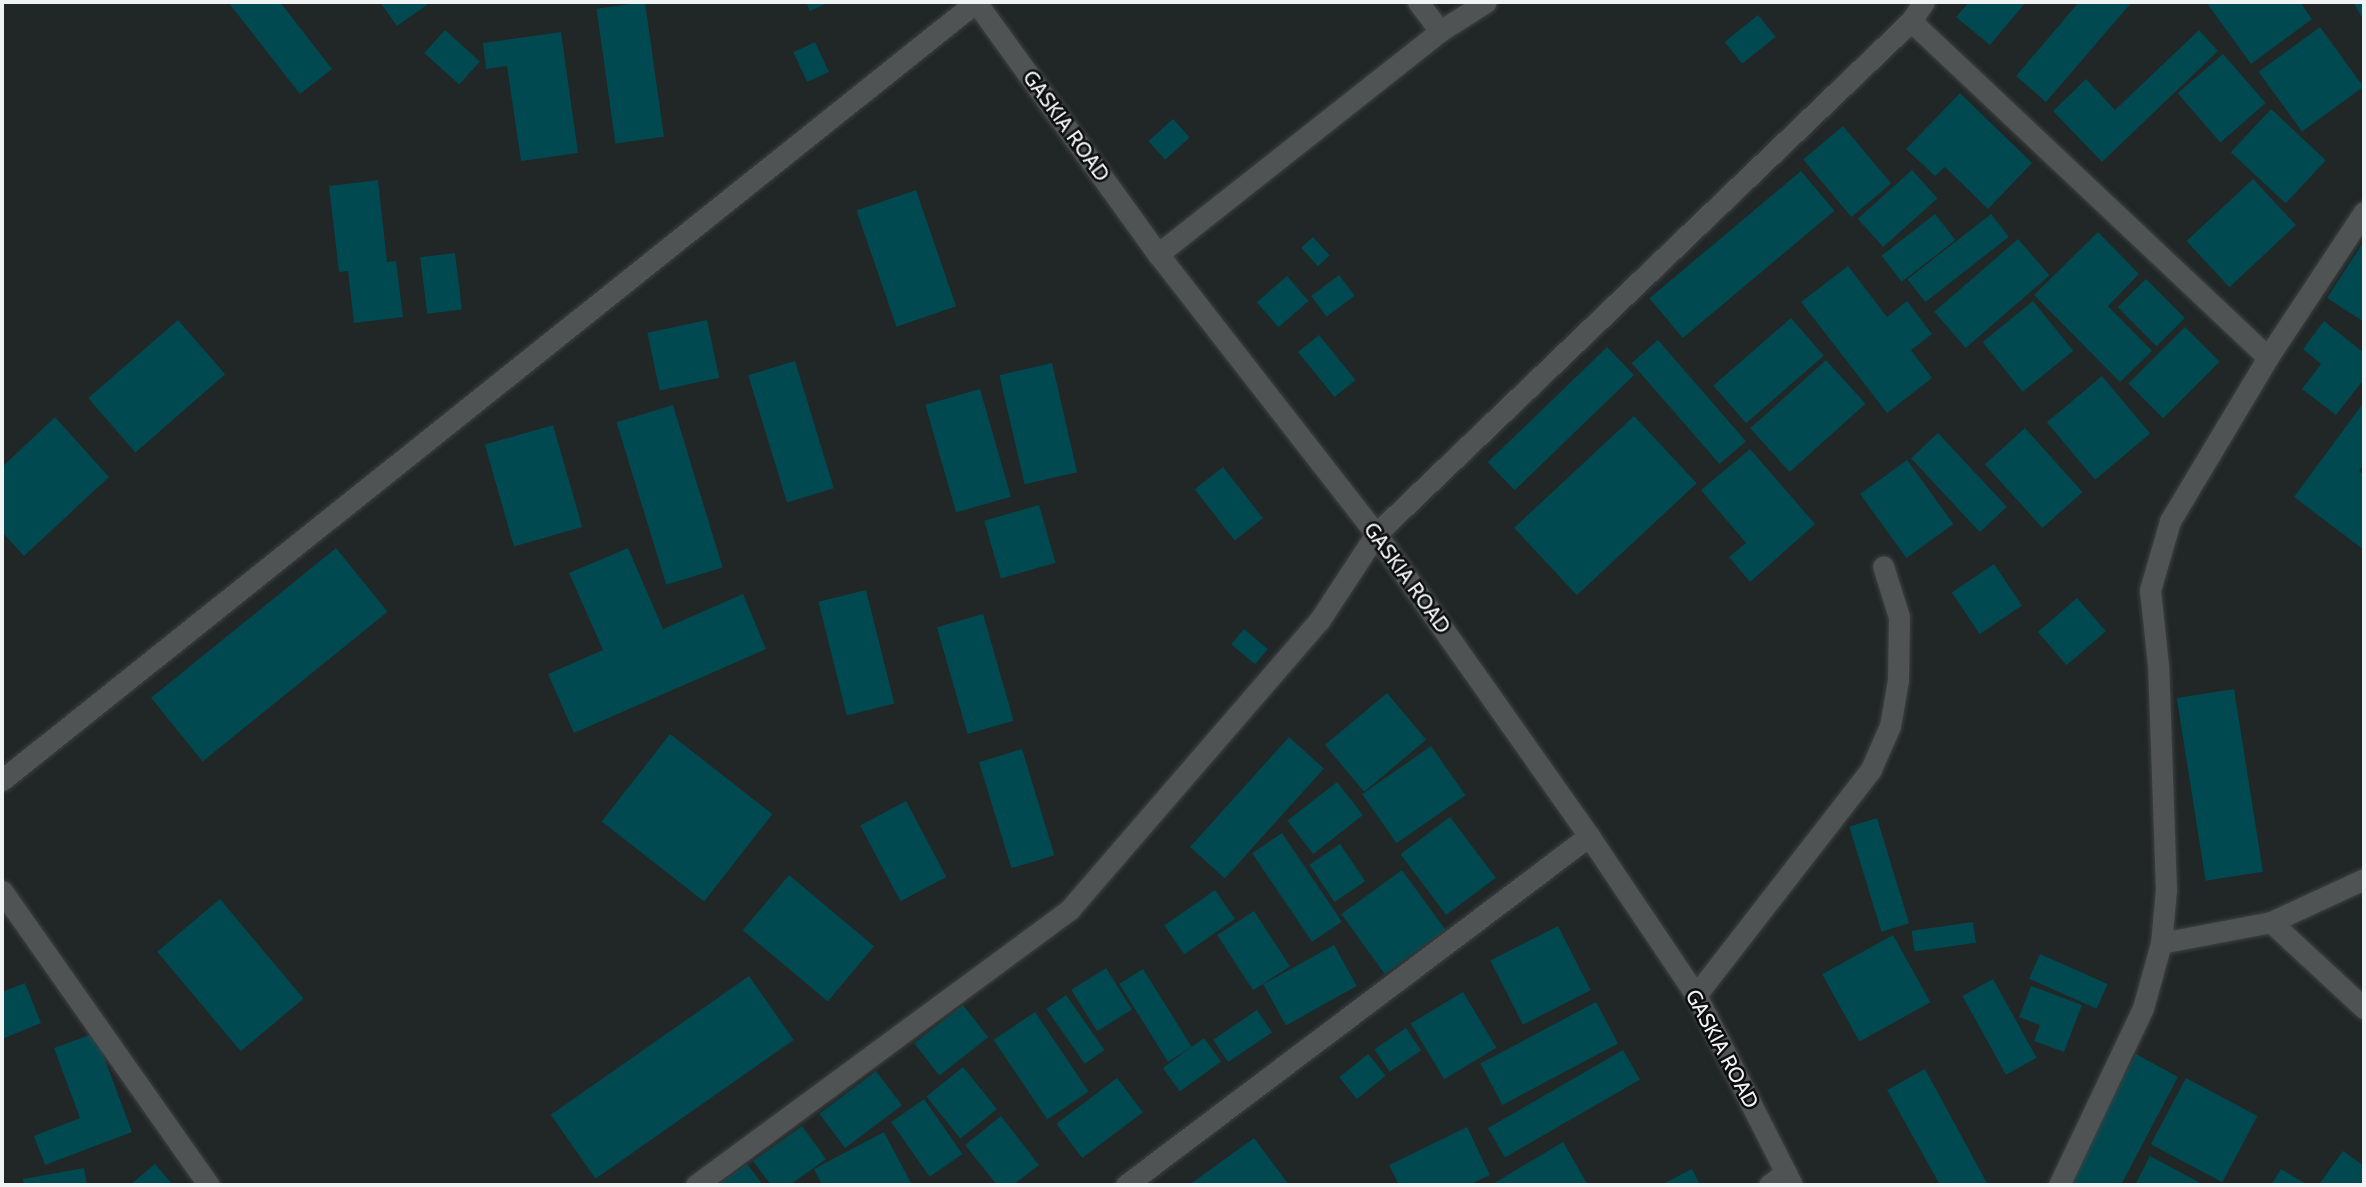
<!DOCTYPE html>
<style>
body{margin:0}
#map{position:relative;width:2366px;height:1187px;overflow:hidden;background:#212626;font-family:Cabin,sans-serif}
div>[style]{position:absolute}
.building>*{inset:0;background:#014950;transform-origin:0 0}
.roads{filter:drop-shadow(0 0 2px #3d4141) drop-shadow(0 0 2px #3d4141)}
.minor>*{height:21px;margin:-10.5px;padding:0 10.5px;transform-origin:10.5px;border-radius:10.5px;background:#4f5354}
.secondary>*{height:21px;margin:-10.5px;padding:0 10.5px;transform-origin:10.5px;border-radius:10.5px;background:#4f5354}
span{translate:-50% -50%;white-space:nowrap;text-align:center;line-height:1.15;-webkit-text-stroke:5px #0c0e0e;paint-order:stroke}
.street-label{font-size:21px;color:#f0f3f3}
.frame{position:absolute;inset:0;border:4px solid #f0f3f3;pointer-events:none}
</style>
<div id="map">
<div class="building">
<i style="clip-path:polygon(228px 2px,280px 2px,332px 69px,300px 94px)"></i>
<i style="clip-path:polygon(380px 2px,431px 2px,397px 26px)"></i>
<i style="left:645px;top:2px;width:136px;height:49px;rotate:82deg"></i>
<i style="clip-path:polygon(806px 2px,830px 2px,810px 11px)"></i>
<i style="clip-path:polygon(1969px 2px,2026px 2px,1990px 45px,1956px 17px)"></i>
<i style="clip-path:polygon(2079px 2px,2132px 2px,2046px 102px,2016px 76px)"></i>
<i style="clip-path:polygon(2206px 2px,2300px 2px,2312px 19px,2251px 64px)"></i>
<i style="clip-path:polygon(2353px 2px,2364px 2px,2364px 21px)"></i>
<i style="left:1758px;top:15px;width:28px;height:43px;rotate:51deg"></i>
<i style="left:2320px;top:27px;width:74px;height:76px;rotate:54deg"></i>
<i style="left:445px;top:30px;width:47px;height:31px;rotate:42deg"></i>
<i style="clip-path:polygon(2199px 30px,2218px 51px,2102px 162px,2053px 111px,2086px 79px,2115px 110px)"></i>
<i style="clip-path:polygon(561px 32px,578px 153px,521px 161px,507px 66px,486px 69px,483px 43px)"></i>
<i style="left:815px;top:42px;width:33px;height:24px;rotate:65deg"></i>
<i style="left:2223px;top:54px;width:65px;height:60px;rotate:49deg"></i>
<i style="clip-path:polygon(1960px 93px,2032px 163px,1988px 209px,1945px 167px,1935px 176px,1906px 149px)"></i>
<i style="left:2271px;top:109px;width:75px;height:59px;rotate:43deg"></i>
<i style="left:1173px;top:119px;width:25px;height:33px;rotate:48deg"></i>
<i style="left:1843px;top:126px;width:75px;height:52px;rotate:50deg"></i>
<i style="left:1912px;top:170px;width:38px;height:73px;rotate:48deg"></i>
<i style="left:1801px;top:171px;width:52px;height:198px;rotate:50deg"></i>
<i style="left:2253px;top:179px;width:63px;height:91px;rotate:47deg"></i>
<i style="clip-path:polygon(378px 180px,387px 262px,396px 261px,403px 317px,354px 323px,348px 271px,339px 272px,329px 186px)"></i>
<i style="left:916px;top:190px;width:123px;height:63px;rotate:71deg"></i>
<i style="left:1935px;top:214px;width:33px;height:68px;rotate:52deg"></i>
<i style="left:1991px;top:214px;width:29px;height:106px;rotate:52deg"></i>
<i style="clip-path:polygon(2098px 232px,2139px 274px,2108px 306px,2152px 351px,2120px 382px,2034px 295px)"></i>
<i style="left:1313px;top:237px;width:25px;height:16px;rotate:48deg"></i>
<i style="left:2018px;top:239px;width:48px;height:111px;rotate:49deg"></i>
<i style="clip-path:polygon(2364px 241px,2364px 322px,2327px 298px)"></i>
<i style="left:455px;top:253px;width:57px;height:35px;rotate:83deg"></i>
<i style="clip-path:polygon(1848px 266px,1887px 317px,1907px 301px,1932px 334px,1911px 350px,1932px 378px,1887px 413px,1801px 302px)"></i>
<i style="left:1339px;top:275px;width:26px;height:35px;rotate:53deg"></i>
<i style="left:1287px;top:276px;width:33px;height:40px;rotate:49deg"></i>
<i style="left:2146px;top:279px;width:55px;height:40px;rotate:45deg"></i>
<i style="left:2033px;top:301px;width:64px;height:65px;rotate:51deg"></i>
<i style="left:1791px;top:318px;width:50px;height:103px;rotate:49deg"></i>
<i style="left:178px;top:320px;width:72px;height:119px;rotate:49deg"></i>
<i style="left:707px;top:320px;width:59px;height:61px;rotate:78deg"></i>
<i style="clip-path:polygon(2324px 321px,2364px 353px,2364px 379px,2336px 415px,2302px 389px,2321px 364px,2303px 349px)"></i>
<i style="left:2185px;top:327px;width:49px;height:80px;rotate:45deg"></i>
<i style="left:1319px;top:335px;width:58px;height:27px;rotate:51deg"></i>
<i style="left:1658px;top:340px;width:134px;height:35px;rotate:49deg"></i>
<i style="left:1607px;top:347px;width:39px;height:166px;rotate:46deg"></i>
<i style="left:1826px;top:360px;width:59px;height:102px;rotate:48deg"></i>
<i style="left:795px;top:361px;width:133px;height:49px;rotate:73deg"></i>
<i style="left:1052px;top:363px;width:112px;height:54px;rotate:77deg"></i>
<i style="left:2102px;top:376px;width:75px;height:72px;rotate:50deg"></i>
<i style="left:980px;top:389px;width:112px;height:57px;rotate:74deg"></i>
<i style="clip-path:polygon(2364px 402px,2364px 464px,2359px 471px,2364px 475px,2364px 550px,2294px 497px)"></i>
<i style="left:673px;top:405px;width:170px;height:59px;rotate:73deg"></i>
<i style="left:1634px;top:416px;width:92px;height:164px;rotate:47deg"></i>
<i style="clip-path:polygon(55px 417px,109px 477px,24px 556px,2px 532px,2px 467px)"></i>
<i style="left:553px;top:425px;width:106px;height:71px;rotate:74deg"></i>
<i style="left:2025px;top:428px;width:86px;height:54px;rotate:48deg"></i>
<i style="left:1938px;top:433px;width:101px;height:37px;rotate:47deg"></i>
<i style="clip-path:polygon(1750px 449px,1815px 524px,1750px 582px,1729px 557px,1746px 543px,1701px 490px)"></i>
<i style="left:1907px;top:460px;width:79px;height:58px;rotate:54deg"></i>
<i style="left:1223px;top:467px;width:65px;height:36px;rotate:52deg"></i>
<i style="left:1039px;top:505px;width:60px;height:57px;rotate:74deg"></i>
<i style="left:336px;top:548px;width:82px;height:238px;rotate:51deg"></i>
<i style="clip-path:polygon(628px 548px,663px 629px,743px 594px,766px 649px,574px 733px,548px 674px,603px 650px,569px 573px)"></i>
<i style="left:1994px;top:564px;width:50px;height:51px;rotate:56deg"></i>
<i style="left:866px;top:590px;width:117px;height:49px;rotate:76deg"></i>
<i style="left:2077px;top:598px;width:44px;height:52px;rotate:49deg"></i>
<i style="left:983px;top:614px;width:111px;height:48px;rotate:74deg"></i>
<i style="left:1244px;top:629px;width:31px;height:20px;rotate:40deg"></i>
<i style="left:2234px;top:689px;width:185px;height:58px;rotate:81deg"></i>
<i style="left:1387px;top:693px;width:61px;height:81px;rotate:50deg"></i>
<i style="left:670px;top:734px;width:130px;height:111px;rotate:38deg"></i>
<i style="left:1289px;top:737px;width:47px;height:148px;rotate:42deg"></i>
<i style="left:1431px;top:746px;width:60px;height:84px;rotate:55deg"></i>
<i style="left:1022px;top:749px;width:111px;height:45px;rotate:73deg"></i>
<i style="left:1337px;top:782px;width:42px;height:63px;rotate:52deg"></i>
<i style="left:906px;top:801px;width:86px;height:52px;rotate:62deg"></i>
<i style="left:1450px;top:817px;width:76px;height:62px;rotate:53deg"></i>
<i style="left:1877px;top:818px;width:110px;height:29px;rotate:73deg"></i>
<i style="left:1282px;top:833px;width:107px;height:36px;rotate:56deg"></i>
<i style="left:1340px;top:844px;width:45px;height:37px;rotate:56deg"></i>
<i style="left:1402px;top:870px;width:74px;height:75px;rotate:54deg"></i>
<i style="left:789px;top:875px;width:111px;height:72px;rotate:40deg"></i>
<i style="left:1215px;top:890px;width:35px;height:62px;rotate:55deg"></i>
<i style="left:220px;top:899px;width:130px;height:82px;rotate:50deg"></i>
<i style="left:1254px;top:911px;width:66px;height:44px;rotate:57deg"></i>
<i style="left:1973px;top:922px;width:21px;height:62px;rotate:82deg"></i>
<i style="left:1558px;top:926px;width:72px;height:76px;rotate:63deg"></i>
<i style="left:1893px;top:935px;width:77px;height:81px;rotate:61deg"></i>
<i style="left:1334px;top:945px;width:47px;height:81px;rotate:61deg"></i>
<i style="left:2040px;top:954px;width:74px;height:27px;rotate:24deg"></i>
<i style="left:1106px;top:968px;width:49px;height:41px;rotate:58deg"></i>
<i style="left:1143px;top:969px;width:92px;height:28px;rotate:58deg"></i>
<i style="left:749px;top:976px;width:78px;height:242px;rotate:55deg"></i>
<i style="left:1993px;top:979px;width:90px;height:35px;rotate:61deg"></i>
<i style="clip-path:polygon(25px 983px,41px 1023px,2px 1039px,2px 992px)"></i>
<i style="clip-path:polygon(2031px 986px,2082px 1005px,2064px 1052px,2034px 1041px,2040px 1025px,2019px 1017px)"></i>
<i style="left:1463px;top:992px;width:65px;height:61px;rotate:59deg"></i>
<i style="left:1066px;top:995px;width:67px;height:24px;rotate:55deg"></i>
<i style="left:1596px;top:1002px;width:47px;height:131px;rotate:62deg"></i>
<i style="left:963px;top:1005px;width:41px;height:62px;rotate:52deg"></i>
<i style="left:1257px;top:1010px;width:27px;height:53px;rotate:56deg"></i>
<i style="left:1035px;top:1012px;width:96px;height:50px;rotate:56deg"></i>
<i style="left:1406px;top:1028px;width:27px;height:38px;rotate:56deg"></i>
<i style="clip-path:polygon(95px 1033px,132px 1132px,45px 1165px,34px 1136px,80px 1118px,54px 1048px)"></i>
<i style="left:1204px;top:1038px;width:29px;height:51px;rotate:54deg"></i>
<i style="left:1623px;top:1050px;width:34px;height:156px;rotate:60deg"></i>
<i style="left:1368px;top:1054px;width:28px;height:37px;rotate:51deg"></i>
<i style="clip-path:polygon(2136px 1054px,2178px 1077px,2121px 1185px,2066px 1185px)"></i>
<i style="left:963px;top:1067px;width:54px;height:47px;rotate:51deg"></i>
<i style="clip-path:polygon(1925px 1069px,1988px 1185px,1940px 1185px,1887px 1090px)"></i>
<i style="left:876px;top:1071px;width:43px;height:71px;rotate:53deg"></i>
<i style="left:1117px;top:1078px;width:43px;height:76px;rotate:53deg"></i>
<i style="left:2186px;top:1078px;width:81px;height:75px;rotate:28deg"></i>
<i style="left:924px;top:1099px;width:67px;height:40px;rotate:55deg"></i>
<i style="clip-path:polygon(1001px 1116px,1039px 1165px,1013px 1185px,997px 1185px,965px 1145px)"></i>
<i style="clip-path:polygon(802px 1126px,826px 1159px,790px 1185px,771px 1185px,753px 1161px)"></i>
<i style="clip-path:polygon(1467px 1127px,1490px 1175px,1469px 1185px,1399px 1185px,1389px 1165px)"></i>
<i style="clip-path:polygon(884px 1132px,912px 1185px,822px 1185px,814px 1169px)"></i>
<i style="clip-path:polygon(1254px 1138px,1289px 1185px,1189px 1185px)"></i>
<i style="clip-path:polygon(1563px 1142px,1588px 1185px,1491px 1185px)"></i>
<i style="clip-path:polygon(2343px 1151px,2364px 1166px,2364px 1185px,2320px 1183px)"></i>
<i style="clip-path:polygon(2150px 1156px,2204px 1185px,2135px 1185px)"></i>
<i style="clip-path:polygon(155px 1164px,173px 1185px,130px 1185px)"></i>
<i style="clip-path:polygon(747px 1164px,763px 1185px,718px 1185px)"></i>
<i style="clip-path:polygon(84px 1168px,87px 1185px,24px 1185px,23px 1179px)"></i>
<i style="clip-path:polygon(1692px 1169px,1700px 1185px,1661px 1185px)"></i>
<i style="clip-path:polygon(2281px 1169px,2308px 1185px,2271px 1185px)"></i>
</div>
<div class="roads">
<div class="minor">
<i style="left:1418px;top:2px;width:36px;rotate:53deg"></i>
<i style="left:1440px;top:31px;width:54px;rotate:-32.2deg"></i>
<i style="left:1911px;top:21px;width:490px;rotate:43.3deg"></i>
<i style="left:1158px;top:254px;width:360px;rotate:-38.3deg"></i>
<i style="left:2px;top:780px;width:1247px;rotate:-38.62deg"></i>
<i style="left:2px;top:891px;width:360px;rotate:54.9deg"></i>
<i style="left:2271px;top:922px;width:127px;rotate:42.8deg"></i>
<i style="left:2161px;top:943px;width:112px;rotate:-10.8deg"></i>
<i style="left:2271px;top:922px;width:102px;rotate:-24.8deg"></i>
<i style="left:1696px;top:995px;width:286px;rotate:-52.2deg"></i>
<i style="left:1871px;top:769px;width:47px;rotate:-66.2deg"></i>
<i style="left:1890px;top:726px;width:47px;rotate:-80.1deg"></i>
<i style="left:1898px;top:680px;width:63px;rotate:-89.1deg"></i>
<i style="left:1899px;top:617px;width:53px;rotate:-107.4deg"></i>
<i style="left:696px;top:1185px;width:465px;rotate:-36.4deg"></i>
<i style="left:1070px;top:909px;width:381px;rotate:-49.2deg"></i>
<i style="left:1319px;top:621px;width:104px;rotate:-56.8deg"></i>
<i style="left:1376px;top:534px;width:741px;rotate:-43.8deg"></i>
<i style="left:1911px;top:21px;width:23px;rotate:-56deg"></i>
<i style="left:1126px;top:1185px;width:580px;rotate:-37.01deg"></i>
<i style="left:1769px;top:1185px;width:21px;rotate:-37deg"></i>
<i style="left:2059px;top:1185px;width:196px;rotate:-64.6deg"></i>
<i style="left:2143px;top:1008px;width:67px;rotate:-74.5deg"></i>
<i style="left:2161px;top:943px;width:53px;rotate:-84.6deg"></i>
<i style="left:2166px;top:890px;width:225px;rotate:-92deg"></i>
<i style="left:2158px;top:665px;width:75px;rotate:-96.1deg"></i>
<i style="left:2150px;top:590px;width:72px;rotate:-73.8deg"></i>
<i style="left:2170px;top:521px;width:191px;rotate:-59.1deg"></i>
<i style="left:2268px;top:357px;width:174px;rotate:-56.5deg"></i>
</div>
<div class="secondary">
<i style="left:976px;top:2px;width:311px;rotate:54.2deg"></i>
<i style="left:1158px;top:254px;width:355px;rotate:52.1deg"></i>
<i style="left:1376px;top:534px;width:370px;rotate:54.8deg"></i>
<i style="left:1589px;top:836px;width:192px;rotate:56.1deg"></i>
<i style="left:1696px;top:995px;width:213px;rotate:63.2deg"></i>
</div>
</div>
<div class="street-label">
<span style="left:1066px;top:126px;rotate:54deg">GASKIA ROAD</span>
<span style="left:1407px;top:578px;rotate:54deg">GASKIA ROAD</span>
<span style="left:1722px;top:1049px;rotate:62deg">GASKIA ROAD</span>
</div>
<div class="frame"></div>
</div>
